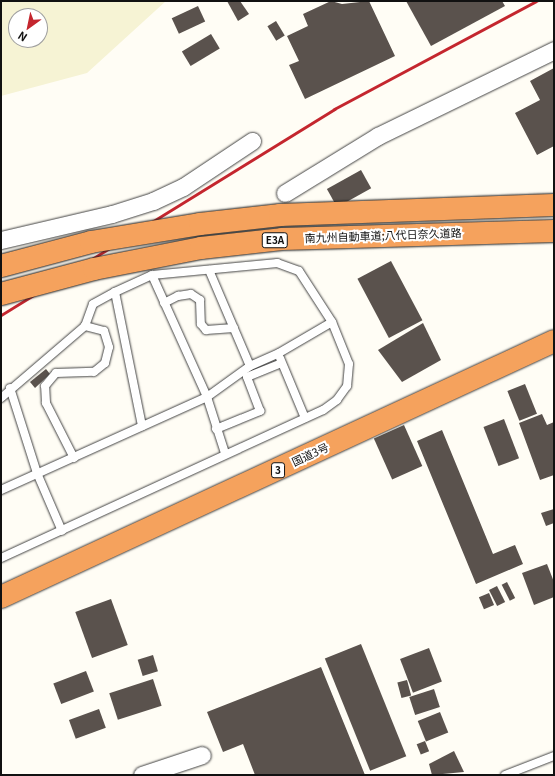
<!DOCTYPE html>
<meta charset="utf-8">
<style>
body{margin:0}
#map{position:relative;width:555px;height:776px;overflow:hidden;background:#fffdf5;font-family:Georgia,"Noto Sans JP",serif}
div>[style]{position:absolute}
.farmland>*{inset:0;background:#f6f3d4}
.building>*{inset:0;background:#5a524d;transform-origin:0 0}
.roads{filter:drop-shadow(0 0 1px #444) drop-shadow(0 0 1px #444)}
.lane>*{height:8px;margin:-4px;padding:0 4px;transform-origin:4px;border-radius:4px;background:#fff}
.street>*{height:17px;margin:-8.5px;padding:0 8.5px;transform-origin:8.5px;border-radius:8.5px;background:#fff}
.highway>*{height:22px;margin:-11px;padding:0 11px;transform-origin:11px;border-radius:11px;background:#f5a25d}
.rail>*{height:3px;margin:-1.5px;padding:0 1.5px;transform-origin:1.5px;border-radius:1.5px;background:#c4262e}
.bridges{filter:drop-shadow(0 0 1px #222) drop-shadow(0 0 1px #222)}
.highway-bridge>*{height:22px;margin:-11px;padding:0 11px;transform-origin:11px;border-radius:11px;background:#f5a25d}
span{translate:-50% -50%;white-space:nowrap;text-align:center;line-height:1.15;-webkit-text-stroke:4px #fff;paint-order:stroke}
.shield-label span{padding:1px 3px;background:#fff;border:1px solid;border-radius:3px;-webkit-text-stroke-width:0}
.shield-label{font-size:10px;color:#111;font-weight:700}
.street-label{font-size:11px;color:#111}
.frame{position:absolute;inset:0;border:2px solid #111;pointer-events:none}
.north{position:absolute;left:8px;top:8px;width:40px;height:40px;box-sizing:border-box;background:#fff;border:1px solid #a0a0a0;border-radius:50%;rotate:213deg;font-size:11px;font-weight:700;line-height:16px;text-align:center;color:#111}
.north::after{content:'';display:block;margin:auto;width:14px;height:18px;background:#c4262e;clip-path:polygon(50% 0,100% 100%,50% 72%,0 100%)}
</style>
<div id="map">
<div class="farmland">
<i style="clip-path:polygon(evenodd,1px 1px,166px 1px,87px 73px,1px 96px,1px 1px,16px 16px,40px 16px,40px 40px,16px 40px,16px 16px)"></i>
</div>
<div class="building">
<i style="clip-path:polygon(227px 1px,240px 1px,249px 14px,238px 21px)"></i>
<i style="clip-path:polygon(331px 1px,342px 4px,369px 1px,395px 56px,305px 99px,289px 65px,299px 61px,287px 36px,308px 26px,303px 14px)"></i>
<i style="clip-path:polygon(406px 1px,502px 1px,505px 6px,431px 46px)"></i>
<i style="left:198px;top:6px;width:17px;height:29px;rotate:65deg"></i>
<i style="left:276px;top:21px;width:17px;height:10px;rotate:59deg"></i>
<i style="left:211px;top:34px;width:17px;height:34px;rotate:59deg"></i>
<i style="clip-path:polygon(554px 68px,554px 146px,537px 155px,515px 113px,540px 100px,530px 81px)"></i>
<i style="left:361px;top:170px;width:21px;height:39px;rotate:61deg"></i>
<i style="left:391px;top:261px;width:67px;height:38px;rotate:62deg"></i>
<i style="clip-path:polygon(423px 323px,441px 360px,402px 382px,378px 350px)"></i>
<i style="clip-path:polygon(46px 369px,50px 374px,35px 388px,30px 382px)"></i>
<i style="left:525px;top:384px;width:32px;height:19px;rotate:68deg"></i>
<i style="clip-path:polygon(542px 414px,547px 425px,554px 422px,554px 475px,540px 480px,519px 423px)"></i>
<i style="left:504px;top:419px;width:42px;height:22px;rotate:69deg"></i>
<i style="left:404px;top:425px;width:45px;height:33px;rotate:66deg"></i>
<i style="clip-path:polygon(442px 430px,493px 554px,515px 545px,523px 564px,476px 584px,417px 441px)"></i>
<i style="clip-path:polygon(554px 509px,554px 523px,546px 526px,541px 513px)"></i>
<i style="clip-path:polygon(547px 564px,554px 582px,554px 597px,534px 605px,522px 573px)"></i>
<i style="left:507px;top:582px;width:18px;height:6px;rotate:63deg"></i>
<i style="left:497px;top:586px;width:18px;height:9px;rotate:63deg"></i>
<i style="left:489px;top:593px;width:13px;height:11px;rotate:67deg"></i>
<i style="left:111px;top:599px;width:49px;height:38px;rotate:70deg"></i>
<i style="left:361px;top:644px;width:121px;height:39px;rotate:68deg"></i>
<i style="left:429px;top:648px;width:36px;height:31px;rotate:69deg"></i>
<i style="left:153px;top:655px;width:17px;height:16px;rotate:73deg"></i>
<i style="clip-path:polygon(321px 667px,365px 775px,255px 775px,243px 744px,223px 752px,207px 712px)"></i>
<i style="left:86px;top:671px;width:22px;height:35px;rotate:69deg"></i>
<i style="left:153px;top:679px;width:28px;height:46px;rotate:72deg"></i>
<i style="left:407px;top:680px;width:16px;height:10px;rotate:75deg"></i>
<i style="left:434px;top:689px;width:19px;height:26px;rotate:72deg"></i>
<i style="left:99px;top:709px;width:20px;height:32px;rotate:70deg"></i>
<i style="left:440px;top:712px;width:22px;height:24px;rotate:68deg"></i>
<i style="left:425px;top:741px;width:11px;height:9px;rotate:68deg"></i>
<i style="clip-path:polygon(454px 751px,464px 772px,432px 775px,429px 764px)"></i>
</div>
<div class="roads">
<div class="lane">
<i style="left:209px;top:270px;width:104px;rotate:66.9deg"></i>
<i style="left:152px;top:275px;width:134px;rotate:65.7deg"></i>
<i style="left:207px;top:397px;width:59px;rotate:72.2deg"></i>
<i style="left:115px;top:292px;width:137px;rotate:78.6deg"></i>
<i style="left:164px;top:303px;width:16px;rotate:-27deg"></i>
<i style="left:178px;top:296px;width:13px;rotate:-9deg"></i>
<i style="left:191px;top:294px;width:11px;rotate:34deg"></i>
<i style="left:200px;top:300px;width:24px;rotate:88deg"></i>
<i style="left:201px;top:324px;width:8px;rotate:50deg"></i>
<i style="left:206px;top:330px;width:28px;rotate:-4deg"></i>
<i style="left:280px;top:358px;width:65px;rotate:67.4deg"></i>
<i style="left:10px;top:388px;width:89px;rotate:72.4deg"></i>
<i style="left:37px;top:473px;width:63px;rotate:66.7deg"></i>
<i style="left:1px;top:398px;width:111px;rotate:-40.6deg"></i>
<i style="left:85px;top:326px;width:23px;rotate:-70deg"></i>
<i style="left:93px;top:304px;width:25px;rotate:-29deg"></i>
<i style="left:115px;top:292px;width:41px;rotate:-24.7deg"></i>
<i style="left:152px;top:275px;width:126px;rotate:-5.5deg"></i>
<i style="left:277px;top:263px;width:23px;rotate:20deg"></i>
<i style="left:299px;top:271px;width:61px;rotate:57.1deg"></i>
<i style="left:332px;top:322px;width:45px;rotate:68deg"></i>
<i style="left:349px;top:364px;width:22px;rotate:95deg"></i>
<i style="left:347px;top:386px;width:17px;rotate:126deg"></i>
<i style="left:337px;top:400px;width:17px;rotate:144deg"></i>
<i style="left:323px;top:410px;width:354px;rotate:155.3deg"></i>
<i style="left:216px;top:429px;width:48px;rotate:-22.2deg"></i>
<i style="left:260px;top:411px;width:36px;rotate:-111deg"></i>
<i style="left:247px;top:377px;width:37px;rotate:-22deg"></i>
<i style="left:74px;top:458px;width:62px;rotate:-117deg"></i>
<i style="left:46px;top:403px;width:17px;rotate:-93deg"></i>
<i style="left:45px;top:386px;width:17px;rotate:-50deg"></i>
<i style="left:56px;top:373px;width:38px;rotate:-2deg"></i>
<i style="left:94px;top:372px;width:14px;rotate:-39deg"></i>
<i style="left:105px;top:363px;width:16px;rotate:-76deg"></i>
<i style="left:109px;top:347px;width:17px;rotate:-107deg"></i>
<i style="left:104px;top:331px;width:20px;rotate:-165deg"></i>
<i style="left:1px;top:490px;width:226px;rotate:-24.3deg"></i>
<i style="left:207px;top:397px;width:53px;rotate:-35.8deg"></i>
<i style="left:250px;top:366px;width:32px;rotate:-24deg"></i>
<i style="left:279px;top:353px;width:61px;rotate:-30.3deg"></i>
<i style="left:505px;top:775px;width:53px;rotate:-21.2deg"></i>
</div>
<div class="street">
<i style="left:285px;top:193px;width:109px;rotate:-31.5deg"></i>
<i style="left:378px;top:136px;width:196px;rotate:-26deg"></i>
<i style="left:1px;top:240px;width:114px;rotate:-13.2deg"></i>
<i style="left:112px;top:214px;width:43px;rotate:-17.6deg"></i>
<i style="left:153px;top:201px;width:33px;rotate:-25deg"></i>
<i style="left:183px;top:187px;width:83px;rotate:-33.7deg"></i>
<i style="left:142px;top:775px;width:63px;rotate:-18.4deg"></i>
</div>
<div class="highway">
<i style="left:1px;top:597px;width:609px;rotate:-24.84deg"></i>
</div>
</div>
<div class="rail">
<i style="left:1px;top:315px;width:392px;rotate:-31.7deg"></i>
<i style="left:334px;top:109px;width:229px;rotate:-28.1deg"></i>
</div>
<div class="bridges">
<div class="highway-bridge">
<i style="left:1px;top:266px;width:93px;rotate:-14.9deg"></i>
<i style="left:91px;top:242px;width:110px;rotate:-9.4deg"></i>
<i style="left:200px;top:224px;width:81px;rotate:-6.4deg"></i>
<i style="left:280px;top:215px;width:274px;rotate:-2.1deg"></i>
<i style="left:1px;top:294px;width:96px;rotate:-15deg"></i>
<i style="left:94px;top:269px;width:109px;rotate:-11.1deg"></i>
<i style="left:201px;top:248px;width:81px;rotate:-6.3deg"></i>
<i style="left:282px;top:239px;width:272px;rotate:-1.7deg"></i>
</div>
</div>
<div class="shield-label">
<span style="left:275px;top:240px">E3A</span>
<span style="left:278px;top:470px">3</span>
</div>
<div class="street-label">
<span style="left:383px;top:235px;rotate:-2deg">南九州自動車道;八代日奈久道路</span>
<span style="left:310px;top:454px;rotate:-25deg">国道3号</span>
</div>
<div class="frame"></div>
<div class="north">N</div>
</div>
